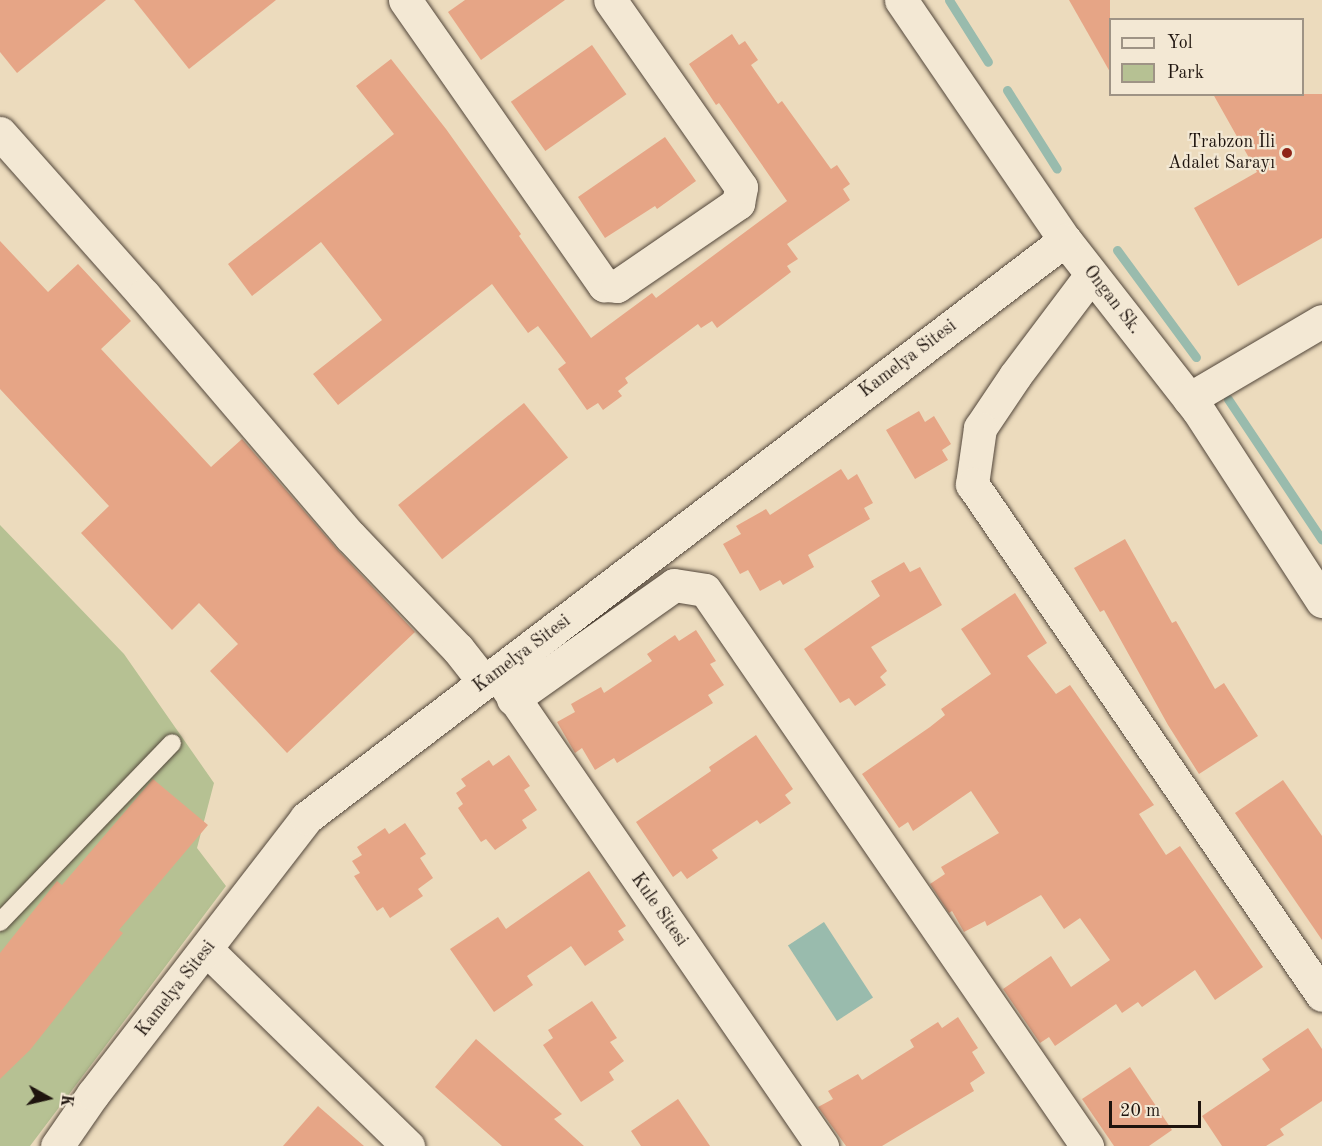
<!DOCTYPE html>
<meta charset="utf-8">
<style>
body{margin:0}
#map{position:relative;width:1322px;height:1146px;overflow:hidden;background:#ecdbbd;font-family:"Old Standard TT",serif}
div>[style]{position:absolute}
.green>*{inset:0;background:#b6c193}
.water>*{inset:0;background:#99bbad;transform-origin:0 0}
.stream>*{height:9px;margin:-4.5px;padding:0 4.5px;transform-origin:4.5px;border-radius:4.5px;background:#99bbad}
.building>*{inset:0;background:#e6a586;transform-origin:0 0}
.roads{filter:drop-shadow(0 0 2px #52463a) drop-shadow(0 0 2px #52463a)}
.lane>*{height:18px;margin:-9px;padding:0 9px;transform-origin:9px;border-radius:9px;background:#f3e8d4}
.street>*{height:33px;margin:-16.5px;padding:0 16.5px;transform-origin:16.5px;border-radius:16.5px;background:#f3e8d4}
.dots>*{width:16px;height:16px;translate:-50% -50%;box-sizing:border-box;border:3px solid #f3e8d4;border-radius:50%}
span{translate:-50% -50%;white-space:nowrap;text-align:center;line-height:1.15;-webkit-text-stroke:4.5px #f3e8d4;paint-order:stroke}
.poi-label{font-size:18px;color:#1e140e}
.right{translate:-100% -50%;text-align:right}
.street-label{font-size:18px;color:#1e140e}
.legend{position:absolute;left:1109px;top:18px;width:195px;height:78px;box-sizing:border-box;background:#f3e8d4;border:2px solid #9e9385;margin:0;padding:8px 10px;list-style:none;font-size:18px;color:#1e140e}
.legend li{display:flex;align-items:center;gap:12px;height:30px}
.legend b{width:30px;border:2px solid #9e9385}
.north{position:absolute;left:18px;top:1068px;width:60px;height:60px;-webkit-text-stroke:4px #f3e8d4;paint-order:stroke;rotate:98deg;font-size:16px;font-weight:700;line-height:24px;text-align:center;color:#1e140e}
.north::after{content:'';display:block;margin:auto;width:21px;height:27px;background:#1e140e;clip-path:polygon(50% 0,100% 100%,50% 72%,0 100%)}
.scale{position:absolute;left:1109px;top:1101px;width:92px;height:27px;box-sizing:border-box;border:3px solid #1e140e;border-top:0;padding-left:8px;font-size:18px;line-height:21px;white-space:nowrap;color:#1e140e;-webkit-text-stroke:4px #f3e8d4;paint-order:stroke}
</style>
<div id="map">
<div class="green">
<i style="clip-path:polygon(0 525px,124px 654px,214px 783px,197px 848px,226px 886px,30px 1146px,0 1146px)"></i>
</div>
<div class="water">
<i style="left:824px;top:922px;width:90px;height:43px;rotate:57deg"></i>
</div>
<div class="stream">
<i style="left:949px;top:0;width:73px;rotate:57.8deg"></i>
<i style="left:1007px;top:90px;width:93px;rotate:57.7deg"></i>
<i style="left:1117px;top:250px;width:133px;rotate:53.6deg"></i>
<i style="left:1228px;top:399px;width:169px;rotate:56.3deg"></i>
</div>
<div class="building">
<i style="clip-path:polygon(0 0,106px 0,17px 73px,0 52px)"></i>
<i style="clip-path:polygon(134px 0,276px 0,189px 69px)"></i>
<i style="clip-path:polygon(465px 0,565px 0,481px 60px,448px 12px)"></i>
<i style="clip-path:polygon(1069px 0,1110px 0,1110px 72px)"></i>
<i style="clip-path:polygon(732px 34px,739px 45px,745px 41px,758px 60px,751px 65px,778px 104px,782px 101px,831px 169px,837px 165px,850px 184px,843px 189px,850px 200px,787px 244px,798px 259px,787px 266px,791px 272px,717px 328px,712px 321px,701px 328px,698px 324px,625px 378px,628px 383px,618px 391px,622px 396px,603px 410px,598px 403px,587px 410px,558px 369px,566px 363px,538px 326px,528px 333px,492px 284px,338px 405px,313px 374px,382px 320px,321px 242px,252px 296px,228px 264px,394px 134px,356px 86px,391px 59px,446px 129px,521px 234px,519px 236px,591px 338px,652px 293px,656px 298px,787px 201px,719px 103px,716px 105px,689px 64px)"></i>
<i style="left:592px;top:45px;width:60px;height:99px;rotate:55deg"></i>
<i style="clip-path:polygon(1213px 94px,1322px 94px,1322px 238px,1238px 286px,1194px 208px,1257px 172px)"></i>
<i style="clip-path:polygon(665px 137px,696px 181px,657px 209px,655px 206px,605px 238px,578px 197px)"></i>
<i style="clip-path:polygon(0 241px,48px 292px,78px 264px,131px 321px,101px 349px,211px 467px,242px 439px,336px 548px,415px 632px,287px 753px,210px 671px,238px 644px,199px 603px,172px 630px,81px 533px,109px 506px,0 389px)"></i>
<i style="left:524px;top:403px;width:70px;height:162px;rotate:51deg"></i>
<i style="clip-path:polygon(919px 411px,925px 422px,934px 416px,951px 444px,942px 450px,948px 460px,915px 479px,886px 430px)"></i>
<i style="clip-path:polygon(841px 469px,848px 480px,857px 474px,873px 503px,864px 508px,870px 519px,808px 555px,814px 567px,783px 585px,780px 580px,760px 591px,748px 570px,740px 574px,723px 544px,741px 534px,736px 526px,766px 509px,770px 515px)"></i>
<i style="clip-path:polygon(1125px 539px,1172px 623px,1176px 621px,1215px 689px,1224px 683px,1258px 736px,1199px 774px,1168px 725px,1104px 610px,1100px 612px,1074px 568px)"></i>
<i style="clip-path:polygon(904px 562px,910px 572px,920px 567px,942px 605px,871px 647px,887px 671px,880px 677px,886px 685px,855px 706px,849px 698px,840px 703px,804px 649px,880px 596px,871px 581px)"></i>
<i style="clip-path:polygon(1015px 593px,1047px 643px,1027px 656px,1056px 694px,1070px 685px,1154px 805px,1139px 814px,1166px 855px,1180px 846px,1263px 967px,1215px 1000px,1195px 970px,1142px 1007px,1138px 1002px,1122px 1013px,1116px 1004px,1055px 1046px,1049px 1037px,1040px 1043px,1003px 989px,1051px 956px,1071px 987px,1110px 960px,1080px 918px,1064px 929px,1041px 895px,987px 926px,985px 921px,964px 932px,952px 911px,949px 913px,930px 884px,945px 874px,941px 867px,999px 833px,971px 791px,913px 831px,908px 822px,899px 828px,862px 774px,930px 727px,945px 715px,941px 709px,991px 674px,961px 629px)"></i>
<i style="clip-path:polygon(696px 630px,716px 661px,710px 664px,724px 685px,708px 695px,713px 703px,617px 763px,614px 758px,595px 770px,582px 748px,575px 753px,557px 722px,575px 712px,571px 704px,601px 687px,604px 693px,652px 661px,647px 654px,675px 635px,679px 641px)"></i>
<i style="clip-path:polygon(756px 735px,793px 789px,785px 795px,791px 803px,760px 824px,757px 820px,712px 850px,718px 858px,687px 879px,681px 871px,673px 877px,636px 822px,711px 771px,709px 767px)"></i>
<i style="clip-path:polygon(509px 755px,530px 786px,524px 790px,537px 810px,522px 820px,527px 828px,495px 850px,486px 839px,481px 842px,458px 808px,463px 804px,456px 793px,466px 786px,461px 779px,489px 760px,493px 766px)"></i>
<i style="clip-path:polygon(153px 779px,208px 825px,119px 930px,123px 933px,30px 1050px,0 1079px,0 953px,57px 881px,62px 885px)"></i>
<i style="clip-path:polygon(1283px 780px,1322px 836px,1322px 940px,1235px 813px)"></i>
<i style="clip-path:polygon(405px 823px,426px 854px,420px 858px,433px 878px,418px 889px,423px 896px,390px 918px,383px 907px,377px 911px,354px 876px,360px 873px,352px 861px,362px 855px,357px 847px,385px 828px,389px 834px)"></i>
<i style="clip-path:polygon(589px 871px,626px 926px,618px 931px,624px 940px,585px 966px,571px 946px,527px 976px,533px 985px,494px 1012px,450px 949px,498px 917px,506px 929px)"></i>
<i style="clip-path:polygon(592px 1001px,617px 1038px,610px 1042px,624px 1061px,609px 1072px,614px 1080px,581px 1102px,543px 1045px,553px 1038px,548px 1030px)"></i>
<i style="clip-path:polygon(958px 1017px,978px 1048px,972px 1052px,985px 1073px,970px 1083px,974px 1091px,882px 1146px,846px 1146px,818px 1107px,833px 1099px,828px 1091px,858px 1074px,862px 1080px,914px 1047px,910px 1040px,938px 1022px,942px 1028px)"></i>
<i style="clip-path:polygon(1308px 1028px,1322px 1049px,1322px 1101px,1280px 1129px,1284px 1135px,1266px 1146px,1222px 1146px,1202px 1116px,1270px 1070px,1262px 1059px)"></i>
<i style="clip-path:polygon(476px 1039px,562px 1114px,554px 1119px,584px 1146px,502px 1146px,435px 1087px)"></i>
<i style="clip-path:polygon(1130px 1067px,1172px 1130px,1149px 1146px,1114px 1146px,1082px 1099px)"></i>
<i style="clip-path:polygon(678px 1099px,710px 1146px,641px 1146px,631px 1131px)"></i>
<i style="clip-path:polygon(318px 1106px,364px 1146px,283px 1146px)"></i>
</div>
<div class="roads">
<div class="lane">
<i style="left:0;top:922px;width:248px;rotate:-46.1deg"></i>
</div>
<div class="street">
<i style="left:405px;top:0;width:348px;rotate:55.1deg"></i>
<i style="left:604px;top:285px;width:13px;rotate:4deg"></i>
<i style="left:617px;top:286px;width:147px;rotate:-34.4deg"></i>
<i style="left:738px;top:203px;width:16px;rotate:-79deg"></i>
<i style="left:741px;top:187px;width:228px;rotate:-125deg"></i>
<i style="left:901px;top:0;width:291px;rotate:55.7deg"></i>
<i style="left:1065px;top:240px;width:216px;rotate:52deg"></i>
<i style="left:1198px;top:410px;width:228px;rotate:57deg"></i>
<i style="left:0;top:133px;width:217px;rotate:48.4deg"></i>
<i style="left:144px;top:295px;width:317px;rotate:49.5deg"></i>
<i style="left:350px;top:536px;width:156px;rotate:46.3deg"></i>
<i style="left:458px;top:649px;width:42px;rotate:51.8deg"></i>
<i style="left:1091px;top:275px;width:126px;rotate:127deg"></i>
<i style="left:1015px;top:376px;width:63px;rotate:123.9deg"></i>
<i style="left:980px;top:428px;width:57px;rotate:98.1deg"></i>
<i style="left:972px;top:484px;width:619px;rotate:55.59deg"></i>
<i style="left:1189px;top:399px;width:154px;rotate:-30.4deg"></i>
<i style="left:501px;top:679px;width:567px;rotate:55.5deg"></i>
<i style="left:513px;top:699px;width:197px;rotate:-35.3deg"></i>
<i style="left:674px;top:585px;width:31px;rotate:9deg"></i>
<i style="left:705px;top:590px;width:675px;rotate:55.51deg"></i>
<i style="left:207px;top:950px;width:281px;rotate:44.3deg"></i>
<i style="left:57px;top:1146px;width:63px;rotate:-55.3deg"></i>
<i style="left:93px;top:1094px;width:349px;rotate:-52.3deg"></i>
<i style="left:306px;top:818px;width:954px;rotate:-37.29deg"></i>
</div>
</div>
<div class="dots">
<i style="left:1287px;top:153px;background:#8f2418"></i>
</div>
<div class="poi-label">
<span class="right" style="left:1275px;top:153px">Trabzon İli<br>Adalet Sarayı</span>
</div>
<div class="street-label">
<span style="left:1112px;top:300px;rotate:52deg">Ongan Sk.</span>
<span style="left:908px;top:359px;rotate:-37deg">Kamelya Sitesi</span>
<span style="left:522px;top:654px;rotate:-37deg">Kamelya Sitesi</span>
<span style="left:659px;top:910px;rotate:55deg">Kule Sitesi</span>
<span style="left:176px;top:989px;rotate:-52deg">Kamelya Sitesi</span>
</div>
<ul class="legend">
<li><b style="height:8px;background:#f3e8d4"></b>Yol</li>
<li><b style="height:16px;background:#b6c193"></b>Park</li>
</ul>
<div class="north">K</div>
<div class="scale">20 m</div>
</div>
